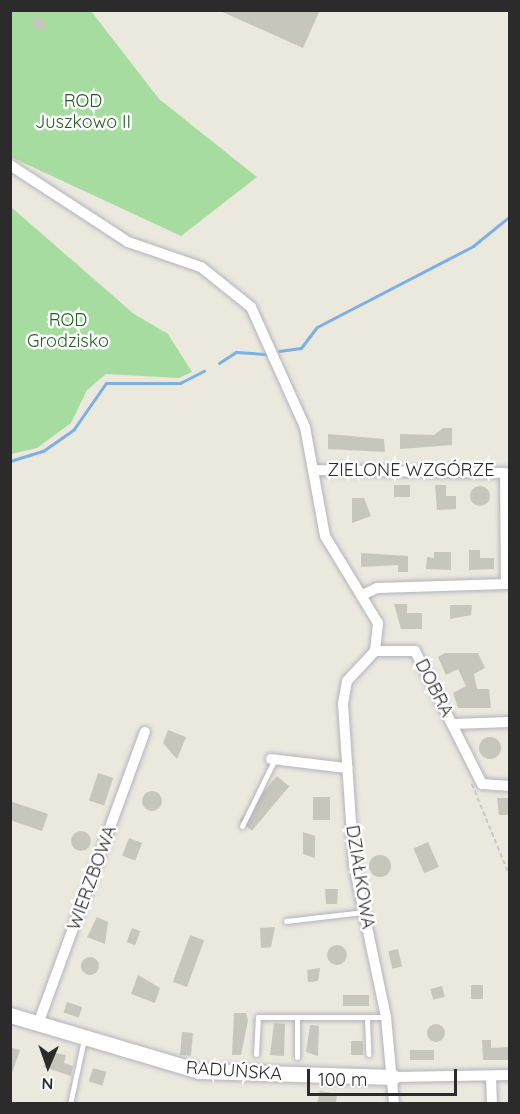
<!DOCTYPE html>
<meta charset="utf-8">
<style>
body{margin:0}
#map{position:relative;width:520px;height:1114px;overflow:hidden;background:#ebe8de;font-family:Quicksand,sans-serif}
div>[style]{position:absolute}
.green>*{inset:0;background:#a7dca0}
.stream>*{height:3px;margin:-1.5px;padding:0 1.5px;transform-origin:1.5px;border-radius:1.5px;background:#7cafe2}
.building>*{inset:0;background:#c7c6bc;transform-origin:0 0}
.round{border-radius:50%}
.path>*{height:1.5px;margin-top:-0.75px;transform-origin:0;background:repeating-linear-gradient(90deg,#c8c8c8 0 4.5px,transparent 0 7.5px)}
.roads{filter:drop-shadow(0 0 2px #b2b2bd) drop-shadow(0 0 2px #b2b2bd)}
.lane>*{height:5px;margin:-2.5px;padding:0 2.5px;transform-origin:2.5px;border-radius:2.5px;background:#fff}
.street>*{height:10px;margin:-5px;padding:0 5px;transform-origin:5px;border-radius:5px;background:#fff}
.secondary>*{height:15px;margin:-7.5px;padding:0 7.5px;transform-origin:7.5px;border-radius:7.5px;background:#fff}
span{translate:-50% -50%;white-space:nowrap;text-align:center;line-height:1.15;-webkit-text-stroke:5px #fff;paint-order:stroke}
.park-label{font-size:18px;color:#226023}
.street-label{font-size:18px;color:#2b2b2b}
.frame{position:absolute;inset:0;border:12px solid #2b2b2b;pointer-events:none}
.north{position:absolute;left:18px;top:1036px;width:60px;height:60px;-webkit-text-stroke:4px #fff;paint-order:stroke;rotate:182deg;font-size:16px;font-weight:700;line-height:24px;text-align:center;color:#2b2b2b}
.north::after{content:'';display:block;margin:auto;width:21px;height:27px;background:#2b2b2b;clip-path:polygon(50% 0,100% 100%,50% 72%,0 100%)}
.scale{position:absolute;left:307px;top:1069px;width:150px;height:27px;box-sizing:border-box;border:3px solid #2b2b2b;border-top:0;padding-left:8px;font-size:18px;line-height:21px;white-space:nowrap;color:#2b2b2b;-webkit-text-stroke:4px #fff;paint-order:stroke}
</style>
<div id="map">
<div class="green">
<i style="clip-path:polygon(11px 11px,91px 11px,159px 99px,257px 177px,181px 236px,11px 157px)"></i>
<i style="clip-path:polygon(11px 207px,134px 314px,168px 334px,192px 372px,179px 378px,106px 374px,87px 390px,71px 423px,37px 448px,11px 454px)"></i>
</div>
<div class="stream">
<i style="left:279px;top:351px;width:22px;rotate:-8deg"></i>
<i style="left:301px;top:348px;width:26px;rotate:-53deg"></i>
<i style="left:317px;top:327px;width:176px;rotate:-27.4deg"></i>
<i style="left:473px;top:246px;width:48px;rotate:-39deg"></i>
<i style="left:219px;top:363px;width:20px;rotate:-33deg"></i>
<i style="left:236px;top:352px;width:32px;rotate:4deg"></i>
<i style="left:10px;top:461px;width:34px;rotate:-17deg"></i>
<i style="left:43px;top:451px;width:38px;rotate:-35deg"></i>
<i style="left:74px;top:429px;width:56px;rotate:-55.2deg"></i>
<i style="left:106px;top:383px;width:74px"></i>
<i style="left:180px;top:383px;width:27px;rotate:-27deg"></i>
</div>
<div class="building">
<i style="clip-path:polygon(218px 10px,320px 10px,303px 48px)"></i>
<i style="left:36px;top:16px;width:13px;height:9px;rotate:32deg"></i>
<i style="clip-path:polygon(443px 428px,452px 428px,452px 445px,400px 449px,400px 434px,434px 435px)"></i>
<i style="clip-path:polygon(328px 434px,384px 439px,385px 452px,328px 449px)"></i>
<i style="left:394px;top:485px;width:16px;height:12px"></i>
<i style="clip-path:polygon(435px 485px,446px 485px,446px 496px,456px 496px,456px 509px,437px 510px)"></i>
<i class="round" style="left:470px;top:486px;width:20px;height:20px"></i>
<i style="clip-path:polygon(352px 498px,364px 498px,371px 516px,352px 523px)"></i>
<i style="clip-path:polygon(469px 550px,480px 550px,480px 558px,494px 558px,494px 569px,469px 570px)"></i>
<i style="clip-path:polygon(434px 552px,451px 552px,451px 570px,426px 569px,427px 557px,434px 558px)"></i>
<i style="clip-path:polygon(361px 553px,408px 556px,408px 572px,398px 572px,398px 565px,361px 567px)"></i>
<i style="clip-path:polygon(394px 604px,407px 604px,407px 613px,422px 613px,422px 629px,401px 629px)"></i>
<i style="clip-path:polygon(450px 605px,472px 605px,471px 615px,450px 619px)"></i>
<i style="clip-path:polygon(445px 653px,478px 653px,485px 668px,474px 674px,477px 689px,489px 689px,491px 708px,458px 708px,453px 693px,466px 686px,458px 669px,446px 675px,438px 657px)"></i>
<i style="clip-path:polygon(168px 730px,186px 737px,177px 759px,163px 743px)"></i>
<i class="round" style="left:479px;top:737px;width:22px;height:22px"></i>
<i style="left:98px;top:773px;width:16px;height:29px;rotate:18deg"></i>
<i style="left:277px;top:776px;width:16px;height:58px;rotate:40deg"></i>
<i class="round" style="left:142px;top:791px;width:20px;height:20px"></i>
<i style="left:313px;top:797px;width:17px;height:23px"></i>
<i style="clip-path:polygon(497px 798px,510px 798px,510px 815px,499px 815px)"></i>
<i style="clip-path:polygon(10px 801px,48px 814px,42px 831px,10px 820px)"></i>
<i class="round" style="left:71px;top:831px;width:20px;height:20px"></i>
<i style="clip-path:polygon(303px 832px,315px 836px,315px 858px,303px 854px)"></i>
<i style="left:129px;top:838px;width:14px;height:19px;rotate:21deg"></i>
<i style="left:428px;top:842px;width:27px;height:16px;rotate:66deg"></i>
<i class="round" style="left:369px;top:855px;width:22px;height:22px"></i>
<i style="clip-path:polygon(325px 889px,338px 889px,337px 904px,326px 904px)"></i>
<i style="clip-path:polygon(97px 917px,108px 922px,105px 944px,87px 937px)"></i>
<i style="clip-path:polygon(275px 927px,271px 947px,261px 948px,260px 928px)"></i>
<i style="left:132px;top:928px;width:9px;height:15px;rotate:21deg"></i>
<i style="left:190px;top:935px;width:15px;height:50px;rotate:20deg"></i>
<i class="round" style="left:327px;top:945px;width:20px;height:20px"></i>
<i style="left:398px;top:949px;width:18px;height:10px;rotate:77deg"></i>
<i class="round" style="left:81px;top:957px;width:18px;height:18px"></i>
<i style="clip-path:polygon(320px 968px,318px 981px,308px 982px,307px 970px)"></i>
<i style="clip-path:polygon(138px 975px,160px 988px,155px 1003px,131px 994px)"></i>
<i style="left:471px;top:985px;width:12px;height:14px"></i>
<i style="left:442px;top:986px;width:11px;height:12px;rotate:75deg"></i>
<i style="left:343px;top:995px;width:26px;height:11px"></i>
<i style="left:67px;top:1002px;width:16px;height:11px;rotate:18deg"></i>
<i style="clip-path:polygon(234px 1013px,246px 1013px,248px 1020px,241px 1055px,232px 1055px)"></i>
<i style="clip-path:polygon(274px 1023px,285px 1024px,284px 1056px,270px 1055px)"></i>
<i class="round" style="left:427px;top:1024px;width:18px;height:18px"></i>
<i style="clip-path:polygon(310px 1025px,319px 1026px,318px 1056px,306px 1052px)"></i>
<i style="left:182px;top:1032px;width:11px;height:23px;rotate:5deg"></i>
<i style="clip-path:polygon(482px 1040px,491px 1040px,491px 1048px,510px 1047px,510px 1060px,483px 1060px)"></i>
<i style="left:351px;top:1041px;width:12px;height:14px"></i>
<i style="clip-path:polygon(10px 1047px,20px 1050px,12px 1073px,10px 1072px)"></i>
<i style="left:434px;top:1050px;width:10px;height:24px;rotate:90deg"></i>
<i style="clip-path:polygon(49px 1052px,66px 1055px,64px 1063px,73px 1066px,71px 1076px,44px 1067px)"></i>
<i style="left:93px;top:1068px;width:14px;height:14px;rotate:17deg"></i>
<i style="clip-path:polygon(320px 1091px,337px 1094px,336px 1104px,317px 1104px)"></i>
</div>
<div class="path">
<i style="left:472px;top:784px;width:100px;rotate:67.6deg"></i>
</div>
<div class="roads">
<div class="lane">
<i style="left:242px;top:826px;width:72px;rotate:-63.8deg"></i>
<i style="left:286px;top:921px;width:79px;rotate:-6.6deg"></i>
<i style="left:367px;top:1017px;width:37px;rotate:88deg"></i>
<i style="left:256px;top:1054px;width:37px;rotate:-87deg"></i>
<i style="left:258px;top:1017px;width:128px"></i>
<i style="left:297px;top:1057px;width:40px;rotate:-90deg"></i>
<i style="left:70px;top:1104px;width:66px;rotate:-77.8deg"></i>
</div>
<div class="street">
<i style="left:10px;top:165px;width:141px;rotate:33.1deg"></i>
<i style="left:128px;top:242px;width:77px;rotate:18.9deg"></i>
<i style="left:201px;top:267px;width:64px;rotate:38.7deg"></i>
<i style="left:251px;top:307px;width:132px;rotate:65.8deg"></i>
<i style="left:305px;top:427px;width:111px;rotate:79.6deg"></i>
<i style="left:325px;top:536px;width:102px;rotate:58.7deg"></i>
<i style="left:378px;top:623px;width:28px;rotate:96deg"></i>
<i style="left:375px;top:651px;width:41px;rotate:133deg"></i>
<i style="left:347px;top:681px;width:23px;rotate:100deg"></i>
<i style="left:343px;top:704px;width:161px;rotate:86.1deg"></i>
<i style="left:354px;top:865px;width:155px;rotate:78.1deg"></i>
<i style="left:386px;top:1017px;width:87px;rotate:84.7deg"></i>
<i style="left:313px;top:470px;width:192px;rotate:0.9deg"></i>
<i style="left:505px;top:473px;width:111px;rotate:89.5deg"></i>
<i style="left:506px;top:584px;width:129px;rotate:178.2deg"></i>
<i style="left:377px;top:588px;width:14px;rotate:155deg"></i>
<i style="left:375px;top:651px;width:40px"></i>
<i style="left:415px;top:651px;width:149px;rotate:63.3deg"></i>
<i style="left:482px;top:784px;width:28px;rotate:4deg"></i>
<i style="left:453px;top:724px;width:57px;rotate:-2deg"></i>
<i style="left:271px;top:759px;width:77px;rotate:6.8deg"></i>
<i style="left:38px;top:1024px;width:311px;rotate:-69.9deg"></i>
<i style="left:491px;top:1076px;width:28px;rotate:88deg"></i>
<i style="left:393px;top:1077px;width:117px;rotate:-1deg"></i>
</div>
<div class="secondary">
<i style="left:10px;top:1015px;width:197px;rotate:16.5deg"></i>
<i style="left:199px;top:1071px;width:194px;rotate:1.8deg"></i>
</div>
</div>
<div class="park-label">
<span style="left:83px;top:112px">ROD<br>Juszkowo II</span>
<span style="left:68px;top:331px">ROD<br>Grodzisko</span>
</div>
<div class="street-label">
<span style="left:411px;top:470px">ZIELONE WZGÓRZE</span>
<span style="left:434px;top:688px;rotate:63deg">DOBRA</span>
<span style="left:360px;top:877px;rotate:81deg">DZIAŁKOWA</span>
<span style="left:92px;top:878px;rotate:-70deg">WIERZBOWA</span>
<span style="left:234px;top:1071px;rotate:4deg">RADUŃSKA</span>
</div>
<div class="frame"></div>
<div class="north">N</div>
<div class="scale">100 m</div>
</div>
